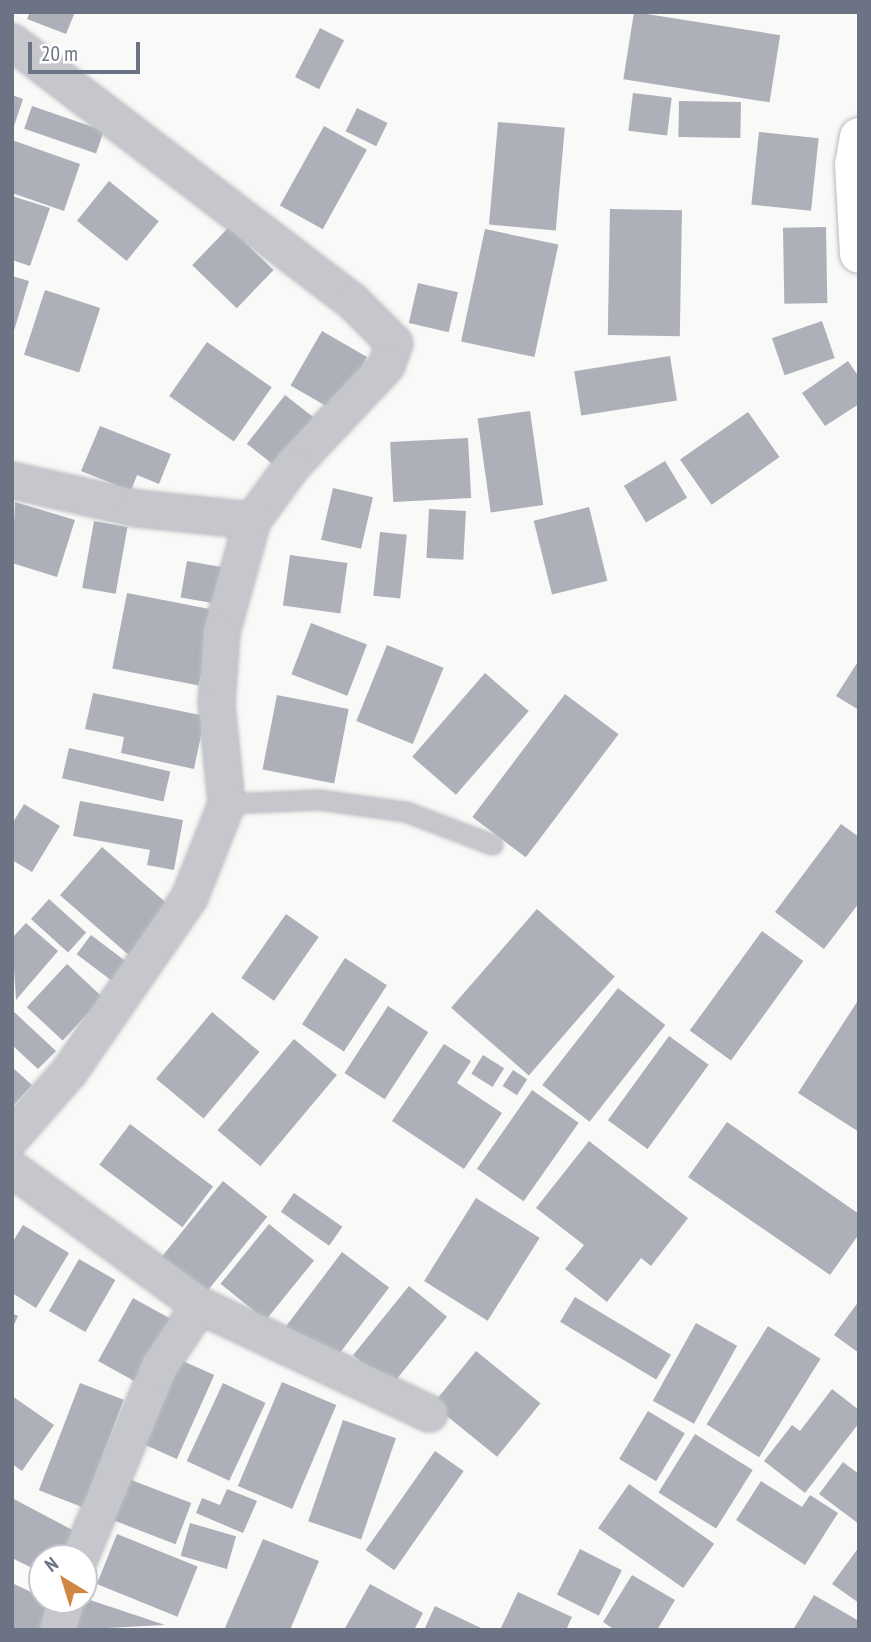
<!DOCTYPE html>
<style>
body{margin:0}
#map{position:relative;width:871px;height:1642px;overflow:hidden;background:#f9f9f8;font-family:"PT Sans Narrow",sans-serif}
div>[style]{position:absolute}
.building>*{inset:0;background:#aeb0b9;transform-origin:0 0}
.roads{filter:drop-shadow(0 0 2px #b9bbbf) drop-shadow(0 0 2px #b9bbbf)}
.service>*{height:18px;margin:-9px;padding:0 9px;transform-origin:9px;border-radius:9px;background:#c6c7cc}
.minor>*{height:35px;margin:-17.5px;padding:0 17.5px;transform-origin:17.5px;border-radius:17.5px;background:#c6c7cc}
.primary>*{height:38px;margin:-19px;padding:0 19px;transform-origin:19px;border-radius:19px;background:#fff}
span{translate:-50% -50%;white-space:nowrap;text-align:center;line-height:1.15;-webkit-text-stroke:7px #fff;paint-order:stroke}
.frame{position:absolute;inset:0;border:14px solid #6c7385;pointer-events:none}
.north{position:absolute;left:28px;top:1544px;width:70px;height:70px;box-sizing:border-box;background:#fff;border:2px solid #c4c7ce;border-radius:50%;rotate:322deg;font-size:19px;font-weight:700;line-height:28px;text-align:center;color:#6c7385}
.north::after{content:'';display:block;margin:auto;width:24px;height:32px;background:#cf8742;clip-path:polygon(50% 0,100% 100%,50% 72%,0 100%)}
.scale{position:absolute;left:28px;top:42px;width:112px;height:32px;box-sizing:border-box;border:4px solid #6c7385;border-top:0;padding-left:9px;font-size:21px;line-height:24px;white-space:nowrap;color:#6c7385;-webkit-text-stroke:5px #fff;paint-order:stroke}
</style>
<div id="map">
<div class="building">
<i style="clip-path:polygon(30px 12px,75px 12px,66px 34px,27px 19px)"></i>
<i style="left:634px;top:12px;width:148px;height:68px;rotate:9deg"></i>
<i style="left:320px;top:28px;width:27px;height:55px;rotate:27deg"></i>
<i style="left:633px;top:93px;width:39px;height:38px;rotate:7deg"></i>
<i style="clip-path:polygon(12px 95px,23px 99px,13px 129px,12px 128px)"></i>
<i style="left:679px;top:101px;width:62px;height:36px;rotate:1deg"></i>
<i style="left:32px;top:106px;width:76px;height:24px;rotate:19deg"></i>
<i style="left:357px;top:108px;width:34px;height:26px;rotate:26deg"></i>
<i style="left:498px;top:122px;width:67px;height:103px;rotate:5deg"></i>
<i style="left:324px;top:126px;width:49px;height:91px;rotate:29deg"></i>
<i style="left:759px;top:132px;width:60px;height:73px;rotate:6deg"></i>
<i style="clip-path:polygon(12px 140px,80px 164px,64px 211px,12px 193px)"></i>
<i style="left:109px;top:181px;width:64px;height:51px;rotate:39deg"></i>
<i style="clip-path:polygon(12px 196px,50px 208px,30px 266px,12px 260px)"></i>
<i style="left:610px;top:209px;width:72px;height:126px;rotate:1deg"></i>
<i style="left:229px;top:227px;width:62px;height:53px;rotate:44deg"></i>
<i style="left:826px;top:227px;width:76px;height:43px;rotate:89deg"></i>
<i style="left:485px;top:229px;width:75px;height:115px;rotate:12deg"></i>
<i style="clip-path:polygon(12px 276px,29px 281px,13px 334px,12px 334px)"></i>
<i style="left:418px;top:283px;width:41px;height:41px;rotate:13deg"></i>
<i style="left:45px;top:290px;width:58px;height:68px;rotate:18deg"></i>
<i style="left:822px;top:321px;width:39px;height:53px;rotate:71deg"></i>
<i style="left:322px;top:331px;width:52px;height:63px;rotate:30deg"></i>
<i style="left:207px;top:342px;width:79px;height:66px;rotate:35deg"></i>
<i style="left:670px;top:356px;width:45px;height:97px;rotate:81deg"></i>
<i style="clip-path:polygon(848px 361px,859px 377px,859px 404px,825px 426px,802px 393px)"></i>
<i style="left:285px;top:395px;width:43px;height:62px;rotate:38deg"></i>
<i style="left:530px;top:411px;width:95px;height:53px;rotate:82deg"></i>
<i style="left:748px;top:412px;width:55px;height:83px;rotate:55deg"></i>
<i style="clip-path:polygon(100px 426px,171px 454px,159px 484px,137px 475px,131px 491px,81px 471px)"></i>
<i style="left:468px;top:438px;width:60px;height:78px;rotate:87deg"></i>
<i style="left:665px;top:461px;width:43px;height:48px;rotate:59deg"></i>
<i style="left:333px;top:488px;width:41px;height:53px;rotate:13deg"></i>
<i style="clip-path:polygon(15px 502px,75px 520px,57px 577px,12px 563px)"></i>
<i style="left:589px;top:507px;width:76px;height:57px;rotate:76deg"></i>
<i style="left:429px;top:509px;width:37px;height:49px;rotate:3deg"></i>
<i style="left:94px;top:521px;width:34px;height:68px;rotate:10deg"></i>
<i style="left:380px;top:532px;width:27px;height:64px;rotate:6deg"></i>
<i style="left:290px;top:555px;width:58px;height:51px;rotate:8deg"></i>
<i style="left:187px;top:561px;width:35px;height:37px;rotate:10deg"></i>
<i style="left:127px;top:593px;width:88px;height:77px;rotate:11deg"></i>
<i style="left:311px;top:623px;width:60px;height:55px;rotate:21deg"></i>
<i style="left:387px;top:645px;width:61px;height:82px;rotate:22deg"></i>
<i style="clip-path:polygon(859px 660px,859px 710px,836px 696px)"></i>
<i style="left:485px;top:673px;width:58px;height:111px;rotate:41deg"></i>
<i style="clip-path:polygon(93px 693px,205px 716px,194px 769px,121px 753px,124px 737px,85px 729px)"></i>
<i style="left:565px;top:694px;width:67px;height:154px;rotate:37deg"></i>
<i style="left:277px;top:695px;width:73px;height:76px;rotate:11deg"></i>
<i style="left:69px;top:748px;width:104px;height:31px;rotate:13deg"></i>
<i style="clip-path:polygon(80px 801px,183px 820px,174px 870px,147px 865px,150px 850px,73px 836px)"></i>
<i style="clip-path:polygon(24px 804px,60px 826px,32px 872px,12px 860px,12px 824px)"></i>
<i style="clip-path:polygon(841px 824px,859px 837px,859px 903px,824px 949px,775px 912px)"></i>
<i style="left:102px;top:847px;width:96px;height:64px;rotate:41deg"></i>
<i style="left:49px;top:899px;width:50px;height:27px;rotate:42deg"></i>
<i style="left:537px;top:909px;width:103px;height:131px;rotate:41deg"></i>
<i style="left:286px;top:914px;width:40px;height:78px;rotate:35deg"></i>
<i style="clip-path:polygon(26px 923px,58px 951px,16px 1000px,12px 938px)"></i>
<i style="left:762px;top:931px;width:51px;height:123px;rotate:36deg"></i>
<i style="left:91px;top:935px;width:53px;height:24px;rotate:37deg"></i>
<i style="left:345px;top:958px;width:50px;height:79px;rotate:33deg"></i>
<i style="left:67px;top:964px;width:49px;height:59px;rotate:43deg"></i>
<i style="left:618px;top:988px;width:60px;height:123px;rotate:38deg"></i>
<i style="clip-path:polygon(857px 1002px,859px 1003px,859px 1132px,798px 1093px)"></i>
<i style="left:388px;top:1006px;width:48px;height:80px;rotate:33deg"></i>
<i style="clip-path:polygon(12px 1010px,56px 1051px,38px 1069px,12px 1045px)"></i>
<i style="left:212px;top:1012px;width:62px;height:87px;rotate:40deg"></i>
<i style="left:669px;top:1036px;width:49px;height:104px;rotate:36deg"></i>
<i style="left:294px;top:1039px;width:56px;height:119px;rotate:40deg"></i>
<i style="clip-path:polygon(444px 1044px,471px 1061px,457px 1083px,502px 1113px,464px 1169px,392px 1121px)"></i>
<i style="left:483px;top:1055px;width:25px;height:22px;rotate:32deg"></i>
<i style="clip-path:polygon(12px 1067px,32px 1085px,12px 1107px)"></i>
<i style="left:513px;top:1070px;width:17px;height:19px;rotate:33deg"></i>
<i style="left:532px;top:1090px;width:57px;height:96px;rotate:35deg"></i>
<i style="clip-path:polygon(727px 1122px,859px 1214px,859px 1234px,830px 1275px,688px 1177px)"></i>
<i style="left:130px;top:1124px;width:104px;height:51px;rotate:37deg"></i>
<i style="clip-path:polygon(589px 1141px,688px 1218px,651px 1266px,641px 1258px,607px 1302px,565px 1269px,584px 1245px,536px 1208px)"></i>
<i style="left:223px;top:1181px;width:57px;height:97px;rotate:39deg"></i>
<i style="left:294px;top:1193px;width:59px;height:23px;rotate:35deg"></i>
<i style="left:476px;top:1198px;width:75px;height:98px;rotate:32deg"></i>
<i style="left:269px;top:1224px;width:58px;height:77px;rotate:39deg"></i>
<i style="clip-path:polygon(23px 1225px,69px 1253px,36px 1308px,12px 1293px,12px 1243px)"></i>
<i style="left:342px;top:1252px;width:59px;height:96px;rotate:37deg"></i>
<i style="left:79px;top:1259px;width:42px;height:60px;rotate:30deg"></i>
<i style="left:409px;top:1286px;width:49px;height:89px;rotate:39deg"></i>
<i style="left:575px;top:1297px;width:112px;height:29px;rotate:31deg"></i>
<i style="left:133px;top:1298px;width:43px;height:72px;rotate:29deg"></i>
<i style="clip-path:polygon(859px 1301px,859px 1353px,834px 1335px)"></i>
<i style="clip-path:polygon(12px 1313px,18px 1316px,12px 1329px)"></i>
<i style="left:696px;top:1323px;width:47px;height:89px;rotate:29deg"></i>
<i style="left:768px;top:1326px;width:62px;height:116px;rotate:32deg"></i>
<i style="left:476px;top:1351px;width:83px;height:69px;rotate:39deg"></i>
<i style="left:174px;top:1357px;width:44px;height:92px;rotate:24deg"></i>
<i style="left:282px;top:1382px;width:59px;height:113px;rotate:23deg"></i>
<i style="left:80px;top:1383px;width:47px;height:115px;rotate:21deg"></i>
<i style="left:223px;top:1383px;width:47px;height:86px;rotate:25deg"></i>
<i style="clip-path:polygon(832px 1389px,859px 1410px,859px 1423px,805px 1493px,764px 1461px,792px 1425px,800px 1431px)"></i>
<i style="clip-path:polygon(12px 1396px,54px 1425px,22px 1471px,12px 1464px)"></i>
<i style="left:648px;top:1411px;width:43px;height:56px;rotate:31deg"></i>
<i style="left:343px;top:1420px;width:56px;height:107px;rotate:19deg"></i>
<i style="left:695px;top:1434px;width:68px;height:69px;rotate:32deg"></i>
<i style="left:435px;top:1451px;width:35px;height:121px;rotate:35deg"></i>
<i style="clip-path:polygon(843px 1462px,859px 1474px,859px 1524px,819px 1494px)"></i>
<i style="left:126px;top:1478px;width:70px;height:44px;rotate:21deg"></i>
<i style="clip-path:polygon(761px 1481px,802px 1507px,810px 1495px,838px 1513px,805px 1565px,736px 1520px)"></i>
<i style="left:629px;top:1484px;width:104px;height:54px;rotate:35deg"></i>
<i style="clip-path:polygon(227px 1489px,257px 1501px,243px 1533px,196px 1513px,202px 1498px,220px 1505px)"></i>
<i style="clip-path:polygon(12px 1498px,82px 1535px,70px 1558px,42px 1558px,42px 1573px,12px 1558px)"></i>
<i style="left:190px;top:1523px;width:48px;height:34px;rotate:16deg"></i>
<i style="left:117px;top:1534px;width:87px;height:54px;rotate:22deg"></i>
<i style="clip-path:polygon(263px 1539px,319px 1561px,290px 1630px,224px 1630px)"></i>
<i style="clip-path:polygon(859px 1547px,859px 1603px,832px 1584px)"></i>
<i style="left:580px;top:1549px;width:47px;height:51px;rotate:27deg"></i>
<i style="clip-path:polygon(632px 1575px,675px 1600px,657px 1630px,615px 1630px,603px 1622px)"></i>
<i style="clip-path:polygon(12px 1583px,63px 1607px,52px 1630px,12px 1630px)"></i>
<i style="clip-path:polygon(370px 1584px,423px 1613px,414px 1630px,344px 1630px)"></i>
<i style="clip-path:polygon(518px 1592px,572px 1617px,566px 1630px,500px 1630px)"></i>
<i style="clip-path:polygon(814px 1595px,859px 1621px,859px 1630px,793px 1630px)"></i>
<i style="clip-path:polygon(78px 1600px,84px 1598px,165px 1625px,68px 1630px)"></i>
<i style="clip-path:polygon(435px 1606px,485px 1630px,424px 1630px)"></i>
</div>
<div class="roads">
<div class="service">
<i style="left:226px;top:804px;width:93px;rotate:-2.5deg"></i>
<i style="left:319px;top:800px;width:88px;rotate:7.9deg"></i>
<i style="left:406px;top:812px;width:93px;rotate:20.8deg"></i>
</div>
<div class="minor">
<i style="left:12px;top:42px;width:427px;rotate:37.3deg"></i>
<i style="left:352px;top:301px;width:59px;rotate:45deg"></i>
<i style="left:394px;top:343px;width:23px;rotate:110deg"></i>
<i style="left:386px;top:365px;width:137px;rotate:133.2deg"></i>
<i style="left:292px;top:465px;width:68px;rotate:126deg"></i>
<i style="left:252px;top:520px;width:116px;rotate:105.5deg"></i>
<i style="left:221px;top:632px;width:71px;rotate:94deg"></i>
<i style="left:216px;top:703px;width:101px;rotate:84.3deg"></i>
<i style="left:226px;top:804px;width:100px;rotate:111.7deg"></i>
<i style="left:189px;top:897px;width:211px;rotate:124.6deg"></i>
<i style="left:69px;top:1071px;width:86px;rotate:131.2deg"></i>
<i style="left:12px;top:480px;width:127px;rotate:12.7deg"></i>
<i style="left:136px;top:508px;width:117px;rotate:5.9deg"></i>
<i style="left:12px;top:1169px;width:231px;rotate:36deg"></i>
<i style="left:199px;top:1305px;width:254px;rotate:25.2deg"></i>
<i style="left:79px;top:1558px;width:208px;rotate:-67.4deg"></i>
<i style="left:159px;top:1366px;width:73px;rotate:-56.7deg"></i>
<i style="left:57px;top:1630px;width:31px;rotate:-73deg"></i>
</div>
<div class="primary">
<i style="left:859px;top:137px;width:27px;rotate:100deg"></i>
<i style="left:854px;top:164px;width:90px;rotate:86.8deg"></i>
</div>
</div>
<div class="frame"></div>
<div class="north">N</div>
<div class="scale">20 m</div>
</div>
